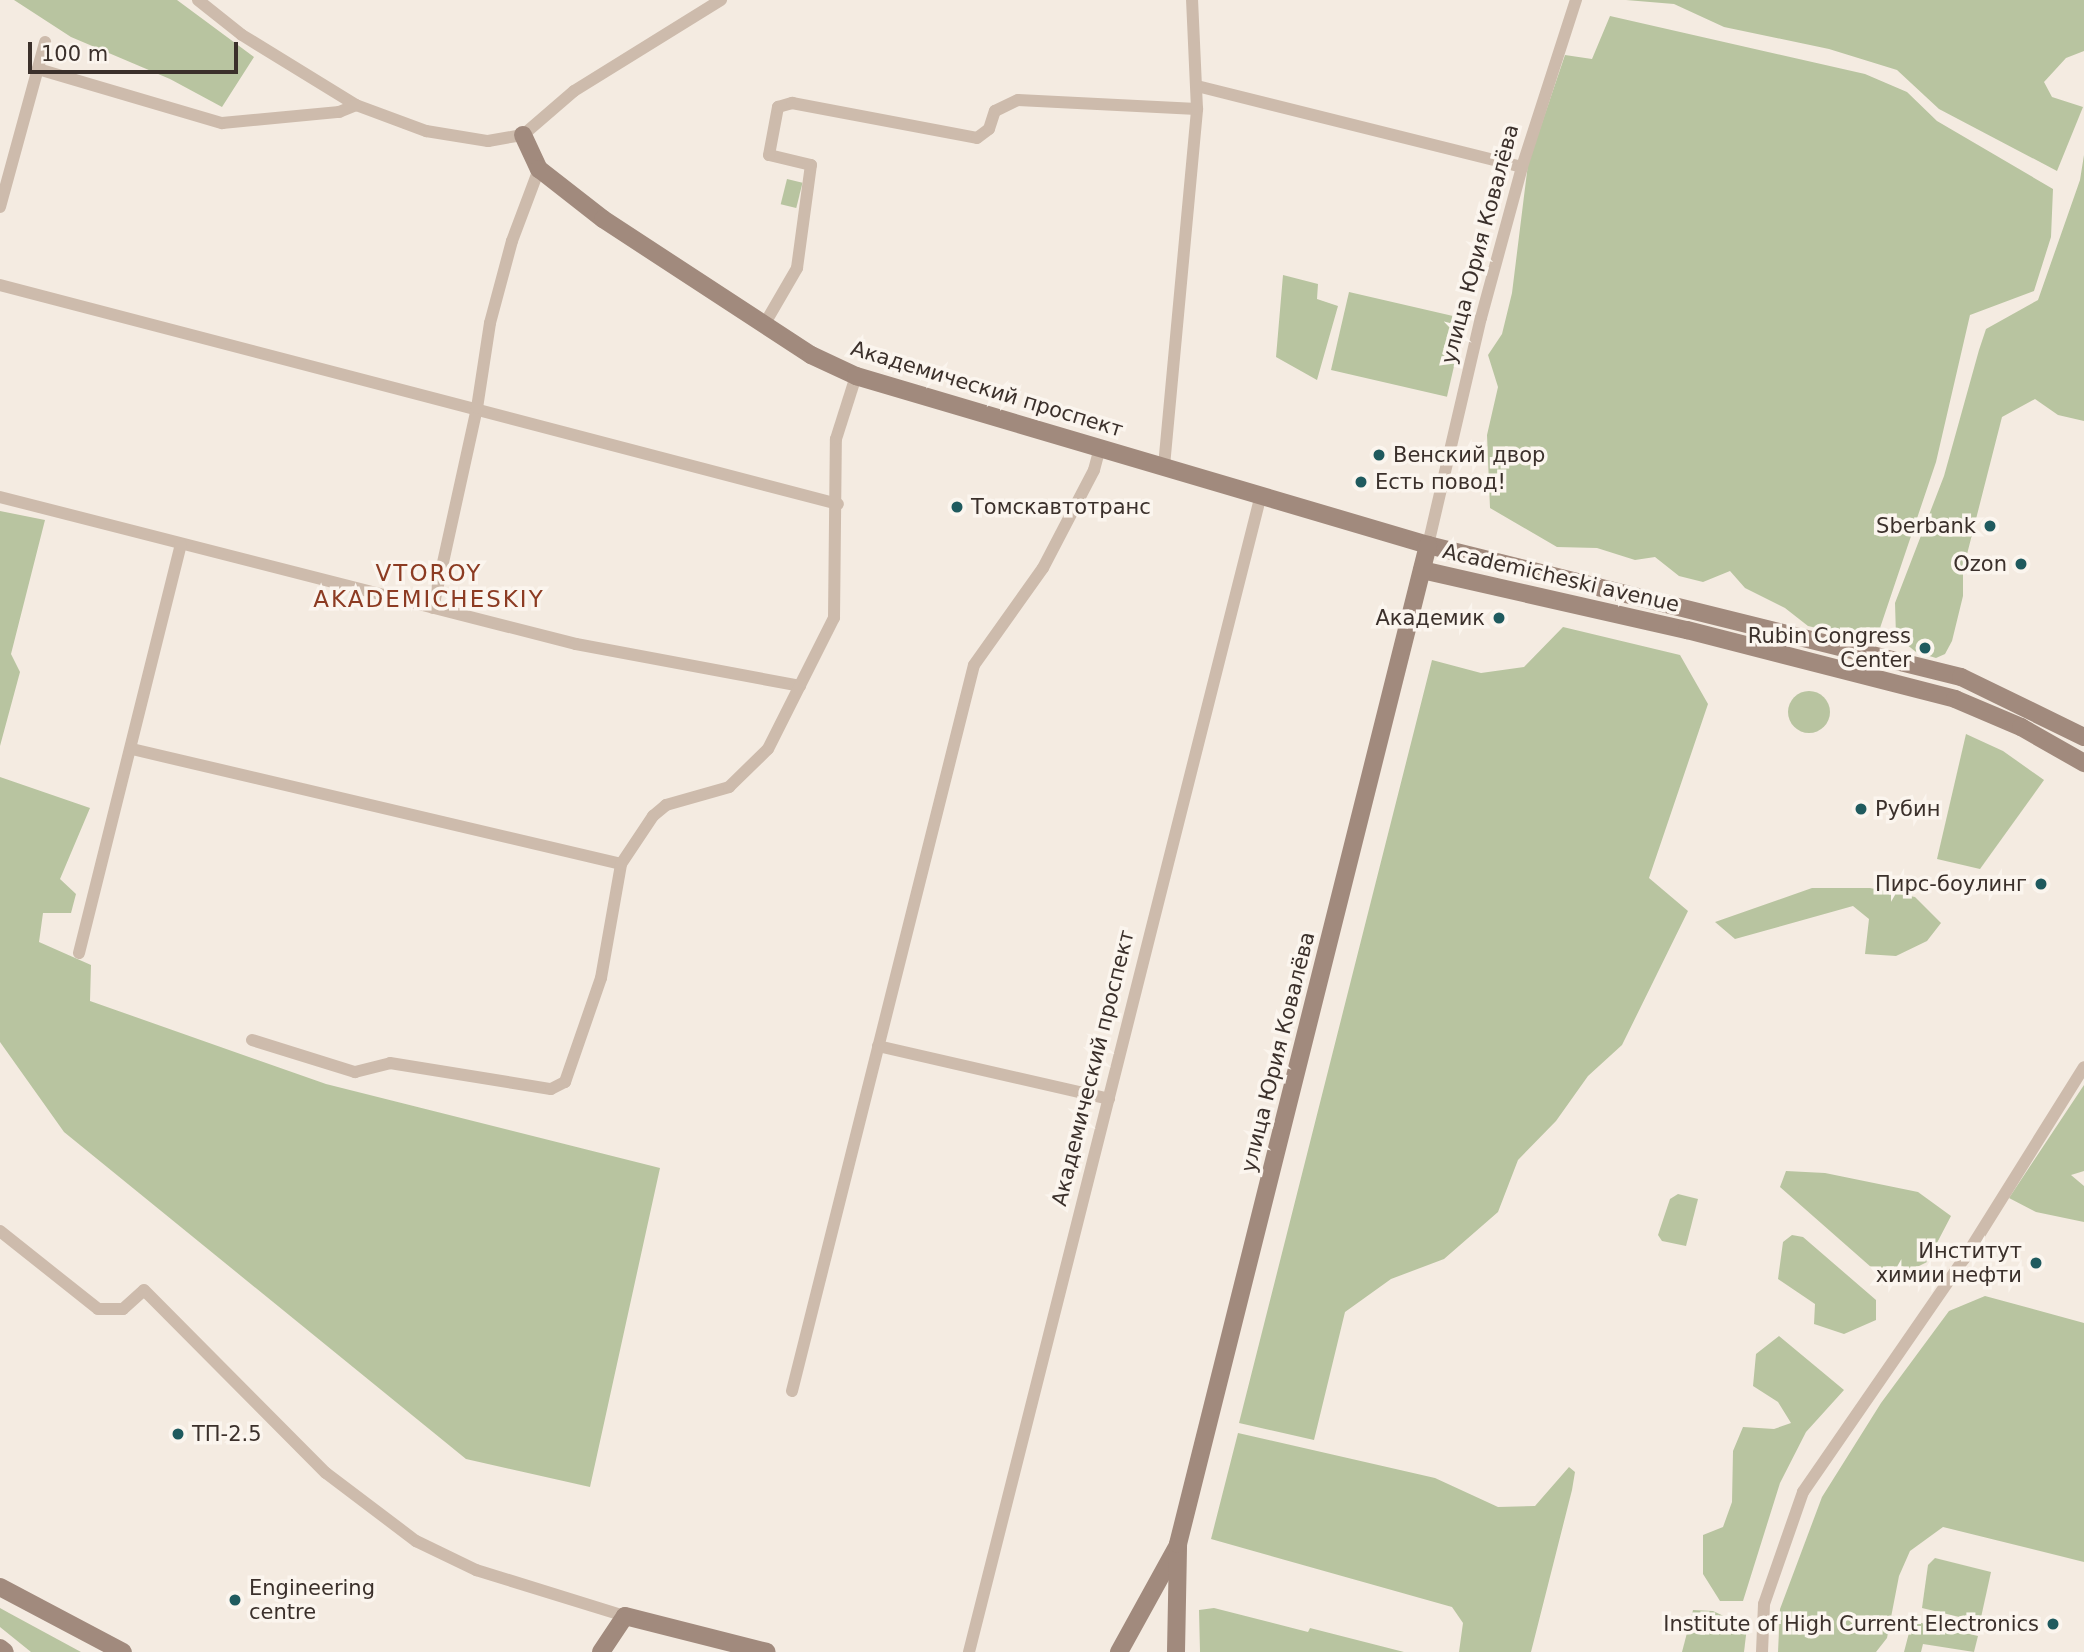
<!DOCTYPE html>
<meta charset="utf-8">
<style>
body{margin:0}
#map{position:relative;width:2084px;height:1652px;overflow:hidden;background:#f4ebe1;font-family:"DejaVu Sans",sans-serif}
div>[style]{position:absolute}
.green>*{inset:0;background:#b8c4a0;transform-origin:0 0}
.round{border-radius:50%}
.street>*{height:12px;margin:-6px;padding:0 6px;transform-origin:6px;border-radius:6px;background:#cdbbac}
.secondary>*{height:18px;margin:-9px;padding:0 9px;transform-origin:9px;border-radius:9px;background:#a18a7d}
.dots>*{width:19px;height:19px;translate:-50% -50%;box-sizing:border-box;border:4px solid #fbf5ee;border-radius:50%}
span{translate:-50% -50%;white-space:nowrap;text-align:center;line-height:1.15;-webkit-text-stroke:7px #fbf5ee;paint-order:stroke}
.street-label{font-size:21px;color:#3b302b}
.poi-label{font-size:21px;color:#3b302b}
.left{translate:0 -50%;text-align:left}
.right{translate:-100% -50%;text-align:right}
.neighbourhood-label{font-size:23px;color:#8c3b22;letter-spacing:2px}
.scale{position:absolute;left:28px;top:42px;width:210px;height:32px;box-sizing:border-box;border:4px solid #3b302b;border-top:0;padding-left:9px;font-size:21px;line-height:24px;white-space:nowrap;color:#3b302b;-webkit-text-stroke:5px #fbf5ee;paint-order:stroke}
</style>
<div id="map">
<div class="green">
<i style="clip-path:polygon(14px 0,177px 0,254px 57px,222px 107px,170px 79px,71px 37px)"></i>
<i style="clip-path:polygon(1626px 0,2084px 0,2084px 51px,2066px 58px,2044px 82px,2052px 97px,2083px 107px,2057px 171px,1939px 109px,1897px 70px,1829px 49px,1724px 27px,1674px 4px)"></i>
<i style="clip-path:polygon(1610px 16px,1865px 74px,1907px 92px,1937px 121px,2053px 189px,2051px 237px,2034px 291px,1970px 315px,1936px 462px,1878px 634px,1860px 638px,1808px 626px,1785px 608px,1745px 588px,1730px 571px,1703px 582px,1679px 576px,1655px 557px,1635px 560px,1597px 548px,1557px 547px,1490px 508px,1487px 435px,1498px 387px,1488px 355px,1502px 334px,1512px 293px,1528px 164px,1565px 55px,1592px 59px)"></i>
<i style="clip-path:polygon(2084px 155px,2084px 421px,2058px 415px,2035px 399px,2002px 417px,1963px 570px,1963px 596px,1952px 641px,1945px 654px,1936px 658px,1916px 652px,1896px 636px,1895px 603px,1944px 476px,1979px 350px,1986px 329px,2038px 300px,2080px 180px)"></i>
<i style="left:787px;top:179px;width:16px;height:26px;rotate:14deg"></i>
<i style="clip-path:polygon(1283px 275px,1318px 284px,1317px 299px,1338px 306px,1317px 380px,1276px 357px)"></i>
<i style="left:1349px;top:292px;width:119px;height:80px;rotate:13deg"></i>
<i style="clip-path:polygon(0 511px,45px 520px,11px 654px,20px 672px,0 746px)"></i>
<i style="clip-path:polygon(1563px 627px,1680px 655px,1708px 704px,1649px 878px,1688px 911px,1622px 1045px,1588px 1076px,1556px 1121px,1518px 1160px,1498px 1212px,1444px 1259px,1391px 1279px,1345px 1312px,1314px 1440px,1239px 1423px,1432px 660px,1481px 673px,1524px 667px)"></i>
<i class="round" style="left:1788px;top:691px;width:42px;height:42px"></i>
<i style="clip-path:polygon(1966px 734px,2003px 751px,2044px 780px,1980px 869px,1937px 859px)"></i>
<i style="clip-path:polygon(0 777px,90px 808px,60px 879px,76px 894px,71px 913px,43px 913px,39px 942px,91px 965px,90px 1001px,326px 1084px,660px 1168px,590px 1487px,466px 1459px,64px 1132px,0 1042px)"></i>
<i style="clip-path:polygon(1812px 888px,1870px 888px,1915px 897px,1941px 923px,1927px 941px,1896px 956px,1865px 954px,1869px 919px,1853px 906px,1735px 939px,1715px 922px)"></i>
<i style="clip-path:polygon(2084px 1085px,2084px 1171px,2071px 1175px,2084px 1186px,2084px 1222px,2036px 1212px,2009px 1198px)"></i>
<i style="clip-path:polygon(1786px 1171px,1825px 1173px,1918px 1192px,1951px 1216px,1927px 1262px,1917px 1267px,1906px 1284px,1888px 1282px,1780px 1187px)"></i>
<i style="clip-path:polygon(1678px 1194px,1698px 1199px,1686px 1246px,1662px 1241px,1658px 1235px,1670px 1199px)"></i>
<i style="clip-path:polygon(1792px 1235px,1803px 1237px,1876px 1300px,1876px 1320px,1844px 1334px,1814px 1324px,1815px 1304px,1778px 1279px,1783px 1242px)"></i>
<i style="clip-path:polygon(1985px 1296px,2084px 1323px,2084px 1562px,1943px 1527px,1910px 1551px,1899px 1576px,1887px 1638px,1876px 1652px,1778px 1652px,1780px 1609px,1822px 1497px,1881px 1403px,1949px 1311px)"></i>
<i style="clip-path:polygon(1779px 1336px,1844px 1390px,1806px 1432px,1780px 1483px,1743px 1601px,1720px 1601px,1703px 1574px,1703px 1535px,1723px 1527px,1732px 1502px,1733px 1451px,1743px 1427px,1774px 1429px,1791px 1423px,1778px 1402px,1753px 1386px,1756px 1354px)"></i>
<i style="clip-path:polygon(1238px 1433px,1435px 1478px,1498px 1507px,1535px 1506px,1569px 1467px,1575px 1472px,1572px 1490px,1531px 1652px,1459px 1652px,1463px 1623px,1452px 1607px,1211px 1539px)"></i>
<i style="clip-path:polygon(1935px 1558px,1991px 1572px,1980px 1622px,1922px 1608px,1928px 1565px)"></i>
<i style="clip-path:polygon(0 1608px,9px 1613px,81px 1652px,31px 1652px,0 1627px)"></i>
<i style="clip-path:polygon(1214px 1608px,1308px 1632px,1310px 1628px,1404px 1652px,1200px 1652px,1199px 1610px)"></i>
<i style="clip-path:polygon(1693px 1610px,1713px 1611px,1747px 1627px,1744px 1652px,1682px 1652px)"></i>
<i style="clip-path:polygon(1917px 1622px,1978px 1636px,1974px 1652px,1923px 1644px,1921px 1652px,1904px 1652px,1910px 1629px)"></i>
</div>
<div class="street">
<i style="left:198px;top:0;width:56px;rotate:38.5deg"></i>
<i style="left:242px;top:35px;width:134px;rotate:31.6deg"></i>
<i style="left:356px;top:105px;width:75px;rotate:20.4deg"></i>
<i style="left:426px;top:131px;width:63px;rotate:9.2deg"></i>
<i style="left:488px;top:141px;width:36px;rotate:-10deg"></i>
<i style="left:523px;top:135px;width:67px;rotate:-40.8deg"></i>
<i style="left:574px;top:91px;width:173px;rotate:-31.8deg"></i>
<i style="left:38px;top:69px;width:192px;rotate:16.4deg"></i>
<i style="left:222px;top:123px;width:118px;rotate:-5.4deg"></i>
<i style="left:339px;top:112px;width:18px;rotate:-22deg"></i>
<i style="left:1197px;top:86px;width:335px;rotate:14deg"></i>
<i style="left:0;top:207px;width:171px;rotate:-74.7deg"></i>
<i style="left:0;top:285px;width:866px;rotate:14.65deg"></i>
<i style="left:764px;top:325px;width:66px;rotate:-59.9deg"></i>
<i style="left:797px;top:268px;width:104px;rotate:-82.3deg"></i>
<i style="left:811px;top:165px;width:43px;rotate:-166.6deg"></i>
<i style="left:769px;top:155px;width:49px;rotate:-79.4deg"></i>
<i style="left:778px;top:107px;width:15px;rotate:-16deg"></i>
<i style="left:792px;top:103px;width:188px;rotate:10.7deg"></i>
<i style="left:977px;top:138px;width:15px;rotate:-37deg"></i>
<i style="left:989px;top:129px;width:19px;rotate:-72deg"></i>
<i style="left:995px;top:111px;width:25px;rotate:-26deg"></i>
<i style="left:1018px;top:100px;width:179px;rotate:2.9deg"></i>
<i style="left:1164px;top:466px;width:359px;rotate:-84.7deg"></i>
<i style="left:1197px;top:109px;width:109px;rotate:-92.6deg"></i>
<i style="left:0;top:497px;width:594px;rotate:14.32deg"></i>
<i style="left:576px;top:644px;width:228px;rotate:10.6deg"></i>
<i style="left:1428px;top:545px;width:233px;rotate:-76.9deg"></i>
<i style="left:1481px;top:318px;width:156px;rotate:-74.8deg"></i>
<i style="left:1522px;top:167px;width:176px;rotate:-72.1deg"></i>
<i style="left:433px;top:608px;width:205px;rotate:-77.6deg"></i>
<i style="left:477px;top:408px;width:86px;rotate:-81.3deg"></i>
<i style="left:490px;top:323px;width:85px;rotate:-75deg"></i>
<i style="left:512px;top:241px;width:77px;rotate:-69.4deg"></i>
<i style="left:132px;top:749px;width:502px;rotate:13.23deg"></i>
<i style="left:79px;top:953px;width:421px;rotate:-76deg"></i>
<i style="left:252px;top:1040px;width:108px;rotate:17.3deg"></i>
<i style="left:355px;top:1072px;width:36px;rotate:-14deg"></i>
<i style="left:390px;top:1063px;width:163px;rotate:9.2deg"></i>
<i style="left:551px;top:1089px;width:16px;rotate:-27deg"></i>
<i style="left:565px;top:1082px;width:110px;rotate:-70.9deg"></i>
<i style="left:601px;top:978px;width:116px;rotate:-80deg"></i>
<i style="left:621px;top:864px;width:58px;rotate:-56.3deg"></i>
<i style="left:653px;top:816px;width:17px;rotate:-40deg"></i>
<i style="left:666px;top:805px;width:66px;rotate:-15.9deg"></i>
<i style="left:729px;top:787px;width:54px;rotate:-44.3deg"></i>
<i style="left:768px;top:749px;width:147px;rotate:-63.3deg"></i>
<i style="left:834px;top:618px;width:179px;rotate:-89.4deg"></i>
<i style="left:836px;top:439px;width:66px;rotate:-72.4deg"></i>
<i style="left:878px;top:1046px;width:237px;rotate:12.9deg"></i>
<i style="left:0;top:1231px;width:125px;rotate:38.5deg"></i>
<i style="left:98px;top:1309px;width:25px"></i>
<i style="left:123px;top:1309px;width:28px;rotate:-42deg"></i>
<i style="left:144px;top:1290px;width:258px;rotate:45.2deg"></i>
<i style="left:326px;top:1473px;width:113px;rotate:37.1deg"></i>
<i style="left:416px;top:1541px;width:67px;rotate:25.8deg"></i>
<i style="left:476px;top:1570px;width:156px;rotate:17.2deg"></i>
<i style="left:792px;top:1391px;width:748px;rotate:-75.93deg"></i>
<i style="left:974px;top:665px;width:119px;rotate:-54.6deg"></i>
<i style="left:1043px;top:568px;width:110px;rotate:-62.5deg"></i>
<i style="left:1094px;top:470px;width:24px;rotate:-75deg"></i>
<i style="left:969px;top:1652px;width:1193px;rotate:-75.84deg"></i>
<i style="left:1762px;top:1652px;width:48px;rotate:-87.6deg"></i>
<i style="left:1764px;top:1604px;width:119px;rotate:-70.8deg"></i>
<i style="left:1803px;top:1492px;width:283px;rotate:-55.4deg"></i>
<i style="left:1964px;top:1259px;width:226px;rotate:-58deg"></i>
</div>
<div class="secondary">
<i style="left:523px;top:135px;width:38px;rotate:65deg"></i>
<i style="left:539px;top:169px;width:81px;rotate:38deg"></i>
<i style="left:603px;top:219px;width:249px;rotate:33.2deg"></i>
<i style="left:811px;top:355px;width:50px;rotate:25deg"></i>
<i style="left:856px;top:376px;width:596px;rotate:16.46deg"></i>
<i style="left:1428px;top:545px;width:549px;rotate:13.91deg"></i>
<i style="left:1961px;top:677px;width:137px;rotate:26deg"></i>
<i style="left:1422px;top:570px;width:272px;rotate:12.8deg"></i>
<i style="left:1687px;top:630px;width:277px;rotate:14.4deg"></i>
<i style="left:1955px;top:699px;width:72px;rotate:23deg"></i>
<i style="left:2021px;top:727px;width:73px;rotate:29.7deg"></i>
<i style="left:0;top:1587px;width:139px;rotate:27.9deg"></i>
<i style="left:0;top:1648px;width:6px;rotate:39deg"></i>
<i style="left:601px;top:1652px;width:43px;rotate:-56.3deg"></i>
<i style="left:625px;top:1616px;width:146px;rotate:14.2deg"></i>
<i style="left:1119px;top:1652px;width:120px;rotate:-61.1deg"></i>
<i style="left:1176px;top:1652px;width:108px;rotate:-88.9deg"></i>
<i style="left:1178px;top:1544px;width:1030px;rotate:-75.95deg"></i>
</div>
<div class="dots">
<i style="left:1379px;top:455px;background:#1f5a5e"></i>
<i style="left:1361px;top:482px;background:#1f5a5e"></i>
<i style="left:957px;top:507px;background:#1f5a5e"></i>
<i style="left:1990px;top:526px;background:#1f5a5e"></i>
<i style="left:2021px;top:564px;background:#1f5a5e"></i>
<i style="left:1499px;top:618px;background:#1f5a5e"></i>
<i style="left:1925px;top:648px;background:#1f5a5e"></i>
<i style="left:1861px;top:809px;background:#1f5a5e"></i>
<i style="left:2041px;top:884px;background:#1f5a5e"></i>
<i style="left:2036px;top:1263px;background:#1f5a5e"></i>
<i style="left:178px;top:1434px;background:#1f5a5e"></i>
<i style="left:235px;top:1600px;background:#1f5a5e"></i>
<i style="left:2053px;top:1624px;background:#1f5a5e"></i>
</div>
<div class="street-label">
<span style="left:1480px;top:244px;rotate:-75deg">улица Юрия Ковалёва</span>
<span style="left:987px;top:389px;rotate:17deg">Академический проспект</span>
<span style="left:1561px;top:578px;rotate:13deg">Academicheski avenue</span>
<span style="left:1278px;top:1052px;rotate:-76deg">улица Юрия Ковалёва</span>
<span style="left:1093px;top:1068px;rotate:-76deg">Академический проспект</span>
</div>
<div class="poi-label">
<span class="left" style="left:1393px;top:455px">Венский двор</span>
<span class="left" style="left:1375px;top:482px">Есть повод!</span>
<span class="left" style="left:971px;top:507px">Томскавтотранс</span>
<span class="right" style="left:1976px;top:526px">Sberbank</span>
<span class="right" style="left:2007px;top:564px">Ozon</span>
<span class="right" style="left:1485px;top:618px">Академик</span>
<span class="right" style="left:1911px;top:648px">Rubin Congress<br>Center</span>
<span class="left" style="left:1875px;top:809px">Рубин</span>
<span class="right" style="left:2027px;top:884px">Пирс-боулинг</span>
<span class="right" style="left:2022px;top:1263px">Институт<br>химии нефти</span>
<span class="left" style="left:192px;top:1434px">ТП-2.5</span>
<span class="left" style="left:249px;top:1600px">Engineering<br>centre</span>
<span class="right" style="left:2039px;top:1624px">Institute of High Current Electronics</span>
</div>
<div class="neighbourhood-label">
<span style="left:429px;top:586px">VTOROY<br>AKADEMICHESKIY</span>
</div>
<div class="scale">100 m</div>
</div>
